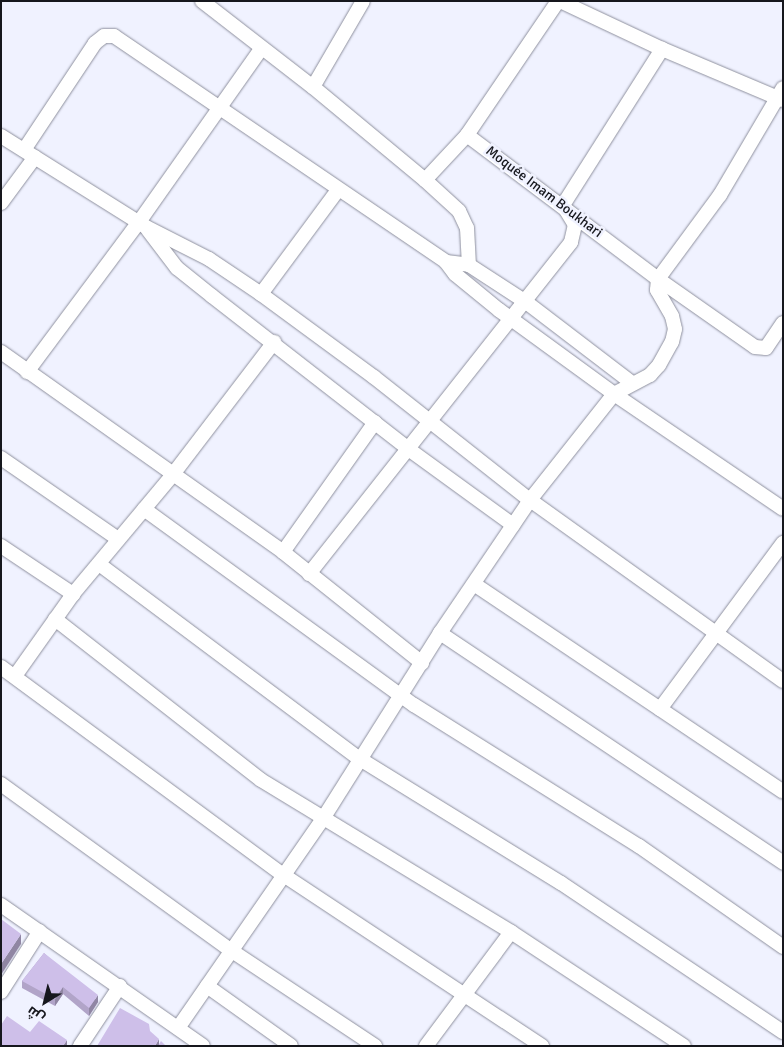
<!DOCTYPE html>
<meta charset="utf-8">
<style>
body{margin:0}
#map{position:relative;width:784px;height:1047px;overflow:hidden;background:#f0f2ff;font-family:Signika,Cairo,sans-serif}
div>[style]{position:absolute}
.roads{filter:drop-shadow(0 0 1px #8e909e) drop-shadow(0 0 1px #8e909e)}
.minor>*{height:14px;margin:-7px;padding:0 7px;transform-origin:7px;border-radius:7px;background:#fff}
.wall>*{inset:0;background:#b1a4c8}
.shaded-wall>*{inset:0;background:#9086a3}
.building>*{inset:0;background:#cebfe9}
span{translate:-50% -50%;white-space:nowrap;text-align:center;line-height:1.15;-webkit-text-stroke:5px #f0f2ff;paint-order:stroke}
.street-label{font-size:14px;color:#16171d}
.frame{position:absolute;inset:0;border:2px solid #16171d;pointer-events:none}
.north{position:absolute;left:20px;top:977px;width:50px;height:50px;-webkit-text-stroke:4px #f0f2ff;paint-order:stroke;rotate:216deg;font-size:14px;font-weight:700;line-height:20px;text-align:center;color:#16171d}
.north::after{content:'';display:block;margin:auto;width:18px;height:22px;background:#16171d;clip-path:polygon(50% 0,100% 100%,50% 72%,0 100%)}
</style>
<div id="map">
<div class="roads">
<div class="minor">
<i style="left:202px;top:1px;width:140px;rotate:37.8deg"></i>
<i style="left:313px;top:87px;width:146px;rotate:39.7deg"></i>
<i style="left:425px;top:180px;width:62px;rotate:-47deg"></i>
<i style="left:467px;top:135px;width:239px;rotate:37deg"></i>
<i style="left:658px;top:279px;width:118px;rotate:35deg"></i>
<i style="left:755px;top:347px;width:11px;rotate:5deg"></i>
<i style="left:766px;top:348px;width:30px;rotate:-56deg"></i>
<i style="left:560px;top:1px;width:113px;rotate:25.2deg"></i>
<i style="left:662px;top:49px;width:131px;rotate:22.9deg"></i>
<i style="left:313px;top:87px;width:99px;rotate:-59.8deg"></i>
<i style="left:467px;top:135px;width:162px;rotate:-55.8deg"></i>
<i style="left:1px;top:136px;width:171px;rotate:32.1deg"></i>
<i style="left:146px;top:227px;width:71px;rotate:26.9deg"></i>
<i style="left:209px;top:259px;width:63px;rotate:33.9deg"></i>
<i style="left:261px;top:294px;width:140px;rotate:36.3deg"></i>
<i style="left:374px;top:377px;width:199px;rotate:38.3deg"></i>
<i style="left:530px;top:500px;width:311px;rotate:35.6deg"></i>
<i style="left:24px;top:150px;width:128px;rotate:-56.4deg"></i>
<i style="left:95px;top:43px;width:11px;rotate:-38deg"></i>
<i style="left:104px;top:36px;width:10px"></i>
<i style="left:114px;top:36px;width:402px;rotate:34.2deg"></i>
<i style="left:446px;top:262px;width:15px;rotate:53deg"></i>
<i style="left:455px;top:274px;width:57px;rotate:39.3deg"></i>
<i style="left:499px;top:310px;width:142px;rotate:36.1deg"></i>
<i style="left:614px;top:394px;width:204px;rotate:34.2deg"></i>
<i style="left:425px;top:180px;width:46px;rotate:42.4deg"></i>
<i style="left:459px;top:211px;width:19px;rotate:65deg"></i>
<i style="left:467px;top:228px;width:37px;rotate:87deg"></i>
<i style="left:1px;top:203px;width:57px;rotate:-53.5deg"></i>
<i style="left:148px;top:230px;width:48px;rotate:52.7deg"></i>
<i style="left:177px;top:268px;width:45px;rotate:38.7deg"></i>
<i style="left:212px;top:296px;width:247px;rotate:37.9deg"></i>
<i style="left:407px;top:448px;width:131px;rotate:36deg"></i>
<i style="left:446px;top:262px;width:23px;rotate:7deg"></i>
<i style="left:469px;top:265px;width:68px;rotate:33deg"></i>
<i style="left:526px;top:302px;width:133px;rotate:37.4deg"></i>
<i style="left:261px;top:294px;width:129px;rotate:-53.5deg"></i>
<i style="left:1px;top:352px;width:346px;rotate:35.3deg"></i>
<i style="left:283px;top:552px;width:178px;rotate:38.6deg"></i>
<i style="left:27px;top:372px;width:187px;rotate:-53.3deg"></i>
<i style="left:139px;top:222px;width:212px;rotate:-54.8deg"></i>
<i style="left:1px;top:458px;width:142px;rotate:34.7deg"></i>
<i style="left:144px;top:509px;width:334px;rotate:36deg"></i>
<i style="left:414px;top:705px;width:266px;rotate:32.1deg"></i>
<i style="left:639px;top:846px;width:176px;rotate:35deg"></i>
<i style="left:1px;top:546px;width:87px;rotate:33.7deg"></i>
<i style="left:283px;top:552px;width:159px;rotate:-54.7deg"></i>
<i style="left:99px;top:564px;width:326px;rotate:36.8deg"></i>
<i style="left:360px;top:759px;width:236px;rotate:31.7deg"></i>
<i style="left:561px;top:883px;width:267px;rotate:33.9deg"></i>
<i style="left:309px;top:574px;width:423px;rotate:-51.7deg"></i>
<i style="left:571px;top:242px;width:17px;rotate:-77deg"></i>
<i style="left:575px;top:225px;width:23px;rotate:-121deg"></i>
<i style="left:563px;top:205px;width:185px;rotate:-57.6deg"></i>
<i style="left:474px;top:584px;width:372px;rotate:33.9deg"></i>
<i style="left:55px;top:619px;width:261px;rotate:38deg"></i>
<i style="left:261px;top:780px;width:293px;rotate:31.3deg"></i>
<i style="left:511px;top:932px;width:207px;rotate:33.4deg"></i>
<i style="left:440px;top:633px;width:413px;rotate:33.8deg"></i>
<i style="left:1px;top:667px;width:349px;rotate:36.4deg"></i>
<i style="left:282px;top:874px;width:312px;rotate:33.5deg"></i>
<i style="left:15px;top:676px;width:100px;rotate:-54.7deg"></i>
<i style="left:73px;top:594px;width:158px;rotate:-50.1deg"></i>
<i style="left:174px;top:473px;width:165px;rotate:-52.6deg"></i>
<i style="left:660px;top:709px;width:207px;rotate:-53.5deg"></i>
<i style="left:1px;top:784px;width:285px;rotate:35.9deg"></i>
<i style="left:232px;top:951px;width:172px;rotate:33.6deg"></i>
<i style="left:1px;top:905px;width:246px;rotate:34.9deg"></i>
<i style="left:207px;top:986px;width:103px;rotate:35.5deg"></i>
<i style="left:1px;top:992px;width:72px;rotate:-57.4deg"></i>
<i style="left:178px;top:1028px;width:257px;rotate:-55.3deg"></i>
<i style="left:324px;top:817px;width:218px;rotate:-57.8deg"></i>
<i style="left:440px;top:633px;width:161px;rotate:-55.9deg"></i>
<i style="left:530px;top:500px;width:135px;rotate:-51.6deg"></i>
<i style="left:614px;top:394px;width:41px;rotate:-27.8deg"></i>
<i style="left:650px;top:375px;width:13px;rotate:-48deg"></i>
<i style="left:659px;top:365px;width:26px;rotate:-61deg"></i>
<i style="left:672px;top:342px;width:13px;rotate:-77deg"></i>
<i style="left:675px;top:329px;width:13px;rotate:-103deg"></i>
<i style="left:672px;top:316px;width:30px;rotate:-120deg"></i>
<i style="left:657px;top:290px;width:11px;rotate:-85deg"></i>
<i style="left:658px;top:279px;width:104px;rotate:-53.6deg"></i>
<i style="left:720px;top:195px;width:124px;rotate:-59.5deg"></i>
<i style="left:80px;top:1046px;width:72px;rotate:-56.3deg"></i>
<i style="left:426px;top:1046px;width:142px;rotate:-53.3deg"></i>
</div>
</div>
<div class="wall">
<i style="clip-path:polygon(44px 953px,98px 1002px,89px 1016px,63px 994px,55px 1006px,22px 988px,22px 981px)"></i>
</div>
<div class="shaded-wall">
<i style="clip-path:polygon(21px 934px,21px 944px,1px 975px,1px 964px)"></i>
<i style="clip-path:polygon(63px 987px,63px 994px,55px 1006px,55px 999px)"></i>
<i style="clip-path:polygon(98px 995px,98px 1002px,89px 1016px,89px 1008px)"></i>
<i style="clip-path:polygon(159px 1039px,159px 1046px,155px 1046px)"></i>
<i style="clip-path:polygon(67px 1040px,67px 1046px,63px 1046px)"></i>
</div>
<div class="building">
<i style="clip-path:polygon(1px 919px,21px 934px,1px 964px)"></i>
<i style="clip-path:polygon(44px 953px,98px 995px,89px 1008px,63px 987px,55px 999px,22px 981px)"></i>
<i style="clip-path:polygon(120px 1008px,149px 1024px,150px 1031px,159px 1039px,155px 1046px,97px 1046px)"></i>
<i style="clip-path:polygon(7px 1016px,30px 1032px,39px 1021px,67px 1040px,63px 1046px,1px 1046px,1px 1025px)"></i>
<i style="clip-path:polygon(161px 1041px,166px 1046px,158px 1046px)"></i>
</div>
<div class="street-label">
<span style="left:544px;top:192px;rotate:37deg">Moquée Imam Boukhari</span>
</div>
<div class="frame"></div>
<div class="north">ش</div>
</div>
